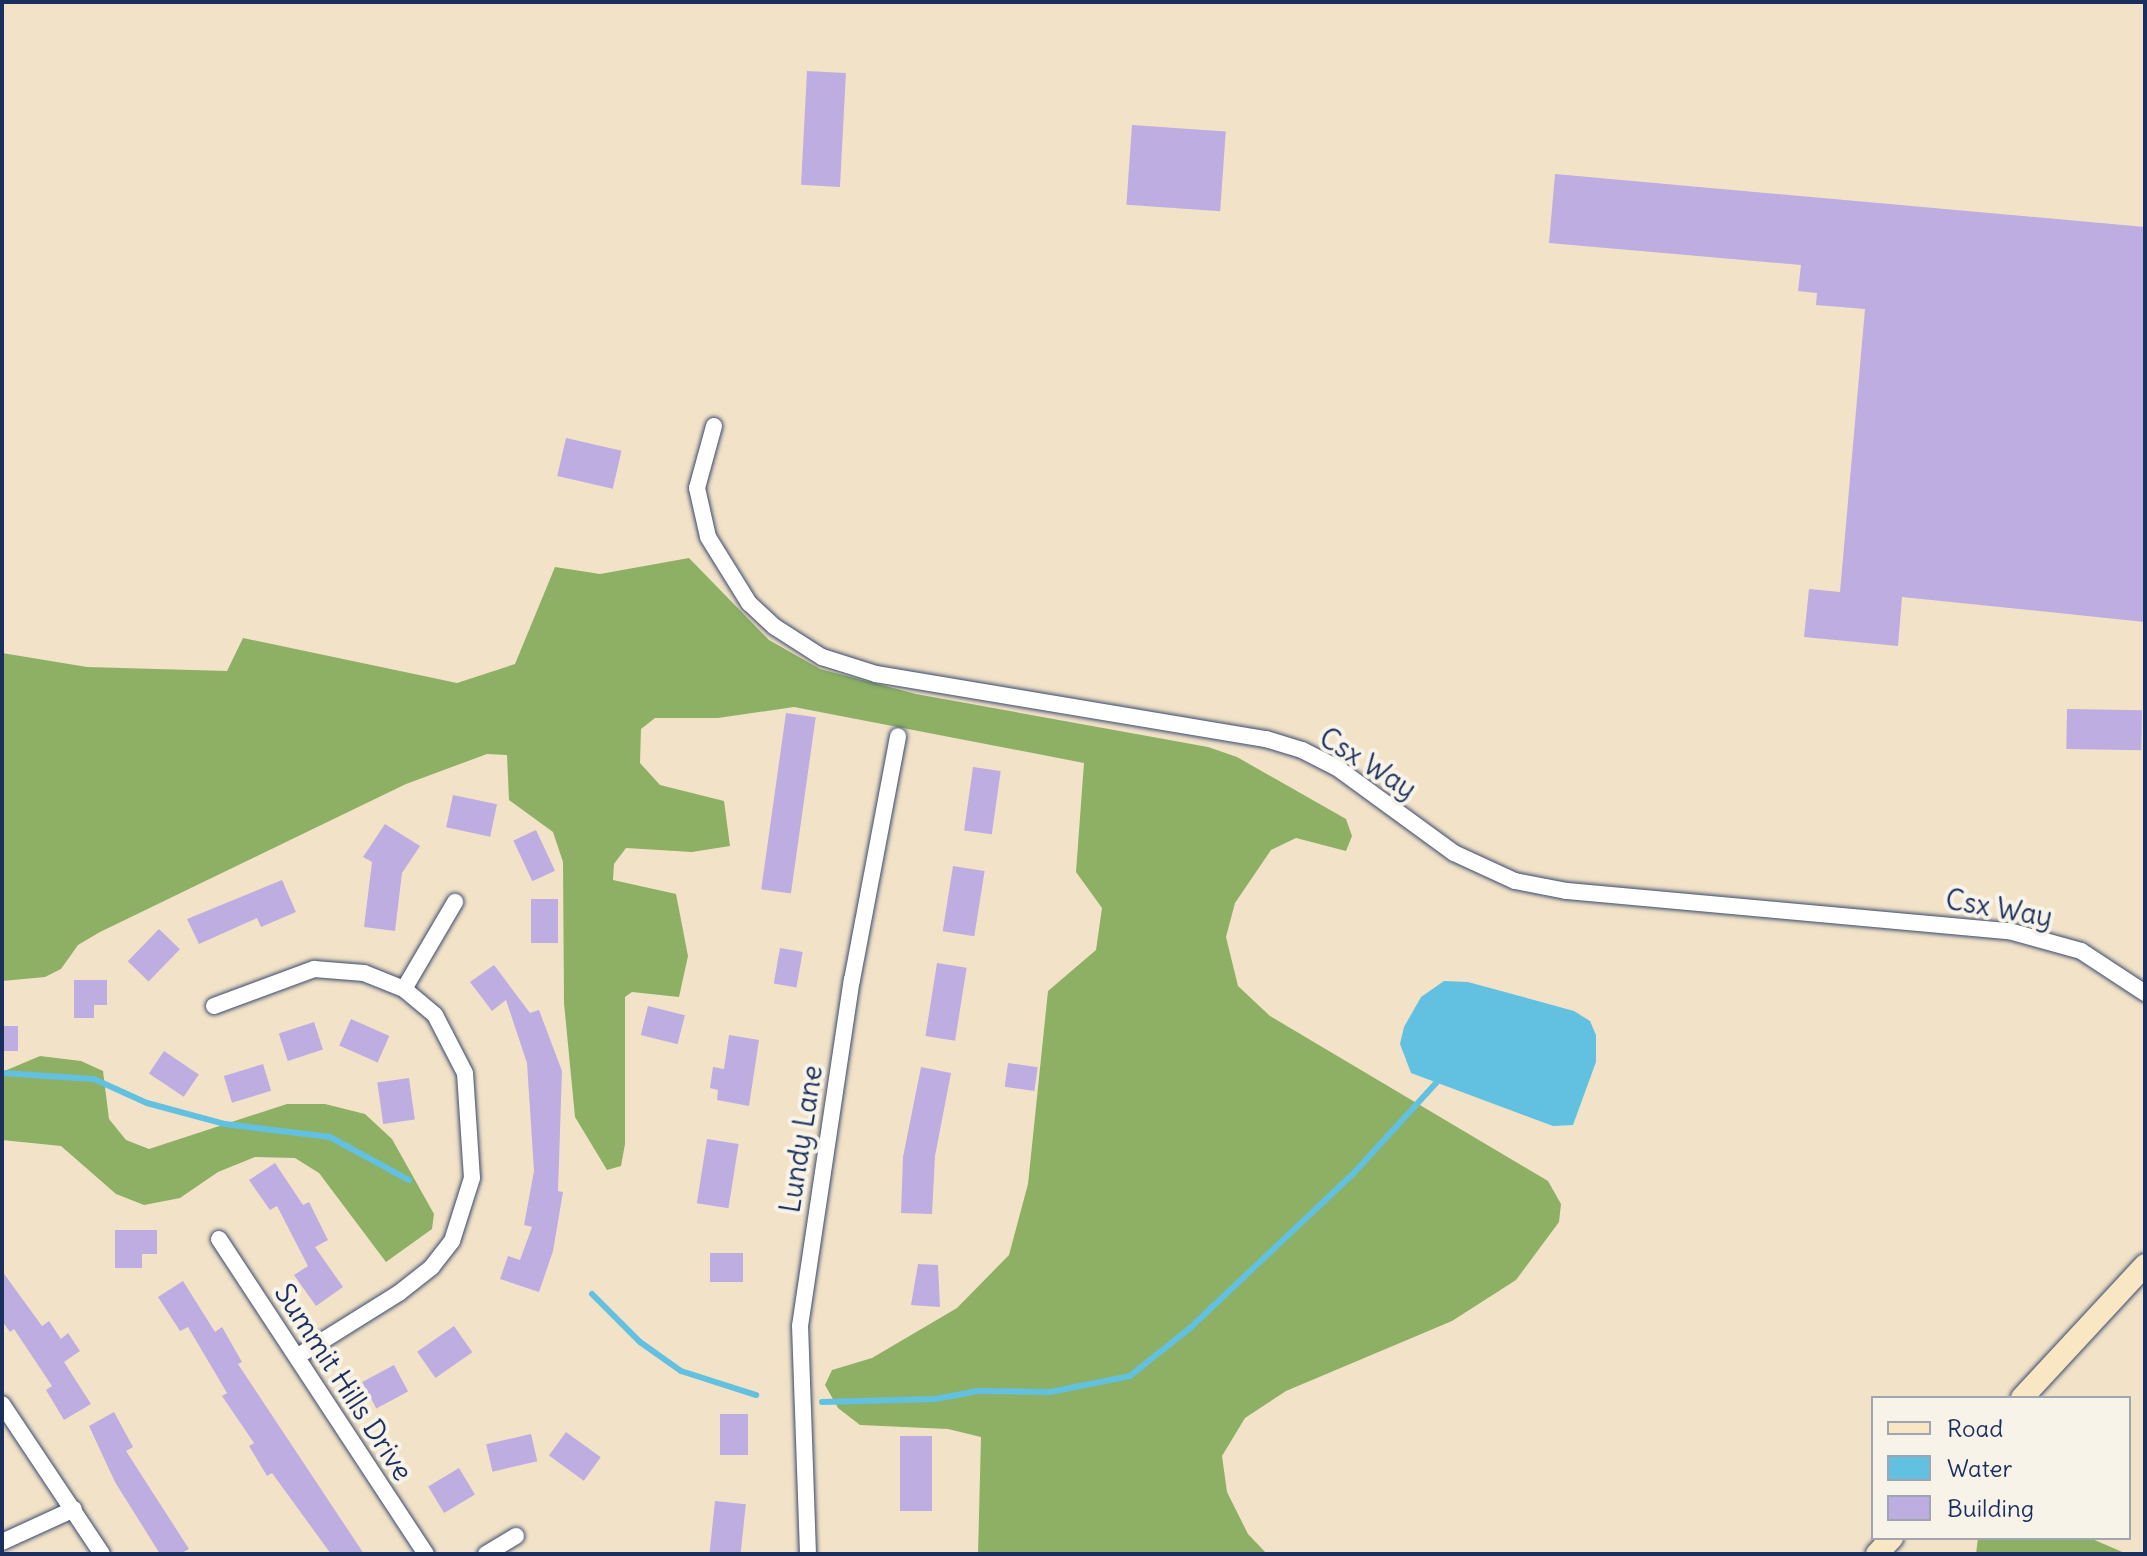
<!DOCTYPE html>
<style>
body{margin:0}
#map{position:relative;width:2147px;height:1556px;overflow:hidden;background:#f2e3c8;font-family:Delius,sans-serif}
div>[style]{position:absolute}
.forest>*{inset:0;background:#8db065}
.water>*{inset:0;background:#62c1e1}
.stream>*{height:6px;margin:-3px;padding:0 3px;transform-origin:3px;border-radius:3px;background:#62c1e1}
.building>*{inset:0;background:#beade1;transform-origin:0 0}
.roads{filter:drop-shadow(0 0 2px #3b4a6e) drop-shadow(0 0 2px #3b4a6e)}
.street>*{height:16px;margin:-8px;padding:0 8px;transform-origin:8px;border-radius:8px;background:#fff}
.secondary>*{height:22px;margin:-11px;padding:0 11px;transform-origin:11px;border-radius:11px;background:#f9e7c3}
span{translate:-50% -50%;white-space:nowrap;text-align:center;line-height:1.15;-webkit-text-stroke:8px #f7f3e8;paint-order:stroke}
.street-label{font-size:28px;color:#1b2f5e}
.frame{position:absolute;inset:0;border:4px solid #1b2f5e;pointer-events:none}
.legend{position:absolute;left:1871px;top:1396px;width:260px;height:144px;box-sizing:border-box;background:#f7f3e8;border:2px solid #9fa5b1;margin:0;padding:10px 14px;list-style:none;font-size:24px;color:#1b2f5e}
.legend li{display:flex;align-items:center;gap:16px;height:40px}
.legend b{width:40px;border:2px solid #9fa5b1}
</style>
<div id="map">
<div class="forest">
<i style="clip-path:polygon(689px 558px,769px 640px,820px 669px,916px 694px,1208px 747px,1237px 757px,1346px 819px,1352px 836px,1346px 851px,1296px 838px,1271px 850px,1235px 903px,1226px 937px,1238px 986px,1270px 1016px,1548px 1181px,1561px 1204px,1559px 1222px,1516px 1280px,1452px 1321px,1286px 1391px,1245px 1418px,1222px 1456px,1227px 1492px,1248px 1534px,1267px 1554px,978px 1554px,981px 1437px,948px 1429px,860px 1425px,838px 1408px,825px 1385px,832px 1370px,872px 1358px,957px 1308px,1009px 1255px,1028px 1184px,1048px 991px,1096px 950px,1102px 908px,1076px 872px,1084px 763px,794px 707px,718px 718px,655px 718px,641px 729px,640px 763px,660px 785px,724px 801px,730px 846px,692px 852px,626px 848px,614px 864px,613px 880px,676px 894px,688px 956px,679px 997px,632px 992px,625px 997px,625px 1144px,621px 1166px,607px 1170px,575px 1117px,564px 1003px,563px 862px,553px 832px,509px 800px,507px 755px,487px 754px,406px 784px,100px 932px,78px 945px,61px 969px,45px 977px,2px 981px,2px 653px,87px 667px,227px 671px,243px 638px,457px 683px,515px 664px,555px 567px,600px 574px)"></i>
<i style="clip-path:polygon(40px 1056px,81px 1061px,103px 1071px,109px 1119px,126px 1140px,149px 1149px,287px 1104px,325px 1104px,365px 1114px,392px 1139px,434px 1214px,432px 1229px,386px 1262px,319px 1173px,295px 1158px,255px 1157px,218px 1172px,180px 1198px,144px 1205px,116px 1194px,61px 1146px,2px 1140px,2px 1072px)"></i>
<i style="clip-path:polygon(1978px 1538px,2090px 1538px,2127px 1554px,1976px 1554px)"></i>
</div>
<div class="water">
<i style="clip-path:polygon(1444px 981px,1468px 982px,1574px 1011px,1590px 1021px,1596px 1035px,1596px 1062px,1573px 1125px,1553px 1126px,1411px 1073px,1400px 1044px,1404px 1027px,1421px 997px)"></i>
</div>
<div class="stream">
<i style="left:2px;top:1073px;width:92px;rotate:3.7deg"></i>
<i style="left:94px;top:1079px;width:58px;rotate:24.4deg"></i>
<i style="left:147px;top:1103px;width:81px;rotate:15.1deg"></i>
<i style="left:225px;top:1124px;width:106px;rotate:7.1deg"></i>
<i style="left:330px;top:1137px;width:90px;rotate:28.6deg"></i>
<i style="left:592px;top:1294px;width:68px;rotate:45deg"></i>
<i style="left:640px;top:1342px;width:50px;rotate:35.3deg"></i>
<i style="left:681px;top:1371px;width:79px;rotate:17.7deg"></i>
<i style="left:822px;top:1402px;width:113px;rotate:-1.5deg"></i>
<i style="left:935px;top:1399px;width:44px;rotate:-10.5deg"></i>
<i style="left:978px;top:1391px;width:72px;rotate:0.8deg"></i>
<i style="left:1050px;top:1392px;width:82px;rotate:-11.3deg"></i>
<i style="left:1130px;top:1376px;width:77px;rotate:-38.7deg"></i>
<i style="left:1190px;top:1328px;width:223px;rotate:-43.4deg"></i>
<i style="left:1352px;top:1175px;width:126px;rotate:-47.6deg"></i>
</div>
<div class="building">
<i style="left:807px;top:71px;width:39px;height:114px;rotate:3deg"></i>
<i style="left:1132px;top:125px;width:94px;height:80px;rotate:4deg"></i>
<i style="clip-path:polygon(1555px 174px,2145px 227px,2145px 622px,1902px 597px,1898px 646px,1804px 637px,1809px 589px,1840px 592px,1865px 309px,1816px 305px,1817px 293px,1798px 291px,1801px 265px,1549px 243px)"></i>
<i style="left:566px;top:438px;width:57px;height:39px;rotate:13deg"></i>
<i style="left:2067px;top:709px;width:75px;height:40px;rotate:1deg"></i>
<i style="left:786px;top:713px;width:30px;height:178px;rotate:8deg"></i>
<i style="left:973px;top:767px;width:28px;height:64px;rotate:8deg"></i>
<i style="left:453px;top:795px;width:45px;height:33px;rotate:12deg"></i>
<i style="clip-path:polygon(385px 824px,420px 846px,402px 873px,395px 931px,364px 927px,372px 862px,363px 857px)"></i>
<i style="left:536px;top:830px;width:45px;height:25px;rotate:65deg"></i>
<i style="left:953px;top:866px;width:32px;height:66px;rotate:9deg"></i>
<i style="clip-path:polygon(282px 880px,296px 912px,261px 927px,257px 918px,199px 944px,187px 919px)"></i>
<i style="left:558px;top:899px;width:44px;height:27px;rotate:90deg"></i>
<i style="left:159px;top:929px;width:29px;height:45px;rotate:44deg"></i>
<i style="left:780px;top:948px;width:23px;height:36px;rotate:10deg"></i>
<i style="left:937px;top:963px;width:30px;height:74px;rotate:9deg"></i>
<i style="clip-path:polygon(494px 965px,530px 1013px,539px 1010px,562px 1071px,558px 1191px,563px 1192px,553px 1251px,539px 1292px,500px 1279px,508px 1256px,520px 1260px,532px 1227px,524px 1225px,534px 1171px,527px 1063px,506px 1000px,492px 1011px,470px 982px)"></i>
<i style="clip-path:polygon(74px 980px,107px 980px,107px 1005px,94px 1005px,94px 1018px,74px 1018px)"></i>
<i style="left:648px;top:1006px;width:38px;height:30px;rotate:14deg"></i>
<i style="left:351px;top:1019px;width:42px;height:29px;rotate:24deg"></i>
<i style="left:314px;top:1022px;width:29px;height:37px;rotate:72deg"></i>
<i style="left:2px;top:1026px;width:16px;height:25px"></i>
<i style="clip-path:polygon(729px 1035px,759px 1040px,749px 1106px,717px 1100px,718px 1090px,710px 1088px,713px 1067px,724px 1069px)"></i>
<i style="left:164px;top:1051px;width:42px;height:27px;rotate:34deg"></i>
<i style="left:1008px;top:1063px;width:30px;height:24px;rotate:8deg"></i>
<i style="left:263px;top:1064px;width:28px;height:41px;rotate:73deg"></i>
<i style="clip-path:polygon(921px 1067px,951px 1073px,935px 1156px,932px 1214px,901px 1213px,903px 1157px)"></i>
<i style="left:409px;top:1078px;width:42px;height:32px;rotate:82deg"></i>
<i style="left:707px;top:1139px;width:32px;height:65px;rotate:9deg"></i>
<i style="clip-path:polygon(275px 1163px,303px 1205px,309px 1202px,328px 1240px,315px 1247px,343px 1287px,316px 1306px,294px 1275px,308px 1266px,277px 1206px,270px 1210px,249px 1180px)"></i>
<i style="clip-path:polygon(115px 1230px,157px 1230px,157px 1254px,142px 1254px,142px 1268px,115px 1268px)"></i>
<i style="left:710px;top:1253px;width:33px;height:29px"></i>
<i style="clip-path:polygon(918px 1264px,938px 1265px,940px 1307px,911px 1305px)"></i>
<i style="clip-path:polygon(2px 1271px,42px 1326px,49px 1321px,61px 1339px,68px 1333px,80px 1351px,64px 1362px,91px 1404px,64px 1420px,46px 1390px,52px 1386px,14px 1329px,10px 1332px,2px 1321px)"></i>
<i style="clip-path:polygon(183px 1281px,215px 1332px,222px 1327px,242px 1362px,238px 1364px,364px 1554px,331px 1554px,272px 1473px,267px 1476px,249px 1446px,254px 1443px,222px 1396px,227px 1393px,188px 1327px,180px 1331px,158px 1297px)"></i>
<i style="left:454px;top:1326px;width:32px;height:45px;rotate:55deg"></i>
<i style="left:394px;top:1365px;width:30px;height:36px;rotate:62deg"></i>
<i style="clip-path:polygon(114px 1412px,133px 1447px,126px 1451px,189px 1549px,180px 1554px,160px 1554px,115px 1482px,89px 1426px)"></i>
<i style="left:720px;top:1414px;width:28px;height:41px"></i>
<i style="left:566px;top:1432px;width:43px;height:29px;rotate:36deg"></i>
<i style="left:531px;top:1434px;width:28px;height:46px;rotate:77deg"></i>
<i style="left:900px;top:1436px;width:32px;height:75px"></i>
<i style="left:459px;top:1468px;width:31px;height:36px;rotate:59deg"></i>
<i style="left:715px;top:1501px;width:31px;height:53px;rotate:6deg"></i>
</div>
<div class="roads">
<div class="street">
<i style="left:714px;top:426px;width:64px;rotate:105.3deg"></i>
<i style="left:697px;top:488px;width:50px;rotate:77.3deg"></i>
<i style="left:708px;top:537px;width:78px;rotate:58.2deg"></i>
<i style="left:749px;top:603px;width:35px;rotate:43deg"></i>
<i style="left:775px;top:627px;width:56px;rotate:32.6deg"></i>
<i style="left:822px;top:657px;width:57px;rotate:17.5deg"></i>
<i style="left:876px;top:674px;width:395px;rotate:9.5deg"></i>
<i style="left:1266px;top:739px;width:38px;rotate:17deg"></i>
<i style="left:1302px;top:750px;width:38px;rotate:27deg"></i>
<i style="left:1336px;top:767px;width:146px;rotate:36.1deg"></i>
<i style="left:1454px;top:853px;width:67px;rotate:24.7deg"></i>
<i style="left:1515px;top:881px;width:53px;rotate:10.9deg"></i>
<i style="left:1567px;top:891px;width:444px;rotate:5.2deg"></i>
<i style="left:2009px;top:931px;width:75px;rotate:15.5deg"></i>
<i style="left:2081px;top:951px;width:77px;rotate:33.3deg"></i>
<i style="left:404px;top:989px;width:101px;rotate:-59.6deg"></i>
<i style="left:214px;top:1006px;width:107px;rotate:-20.3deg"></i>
<i style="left:314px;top:969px;width:50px;rotate:4.6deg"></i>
<i style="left:364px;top:973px;width:43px;rotate:21.8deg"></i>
<i style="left:404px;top:989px;width:40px;rotate:40deg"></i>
<i style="left:435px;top:1015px;width:65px;rotate:62.7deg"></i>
<i style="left:465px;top:1073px;width:105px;rotate:86.2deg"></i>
<i style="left:472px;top:1178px;width:66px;rotate:107.6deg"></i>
<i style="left:452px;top:1241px;width:33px;rotate:128deg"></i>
<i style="left:432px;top:1267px;width:42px;rotate:141.8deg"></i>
<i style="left:399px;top:1293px;width:119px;rotate:148deg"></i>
<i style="left:219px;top:1239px;width:377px;rotate:56.7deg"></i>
<i style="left:2px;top:1404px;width:180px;rotate:56.3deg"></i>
<i style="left:2px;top:1542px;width:79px;rotate:-24.6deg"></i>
<i style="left:486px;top:1554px;width:35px;rotate:-31deg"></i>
<i style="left:808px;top:1554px;width:228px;rotate:-92deg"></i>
<i style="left:800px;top:1326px;width:350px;rotate:-81.5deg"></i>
<i style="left:852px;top:980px;width:248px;rotate:-79.3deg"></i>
</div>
<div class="secondary">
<i style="left:2022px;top:1398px;width:181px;rotate:-47.2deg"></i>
<i style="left:1877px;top:1554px;width:22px;rotate:-47deg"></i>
</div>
</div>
<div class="street-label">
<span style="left:1368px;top:763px;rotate:32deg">Csx Way</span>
<span style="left:1999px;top:908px;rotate:10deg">Csx Way</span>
<span style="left:801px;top:1139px;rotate:-81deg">Lundy Lane</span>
<span style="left:344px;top:1382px;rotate:57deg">Summit Hills Drive</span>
</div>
<div class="frame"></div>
<ul class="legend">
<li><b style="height:10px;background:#f9e7c3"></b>Road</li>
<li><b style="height:22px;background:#62c1e1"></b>Water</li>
<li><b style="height:22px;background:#beade1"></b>Building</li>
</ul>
</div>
